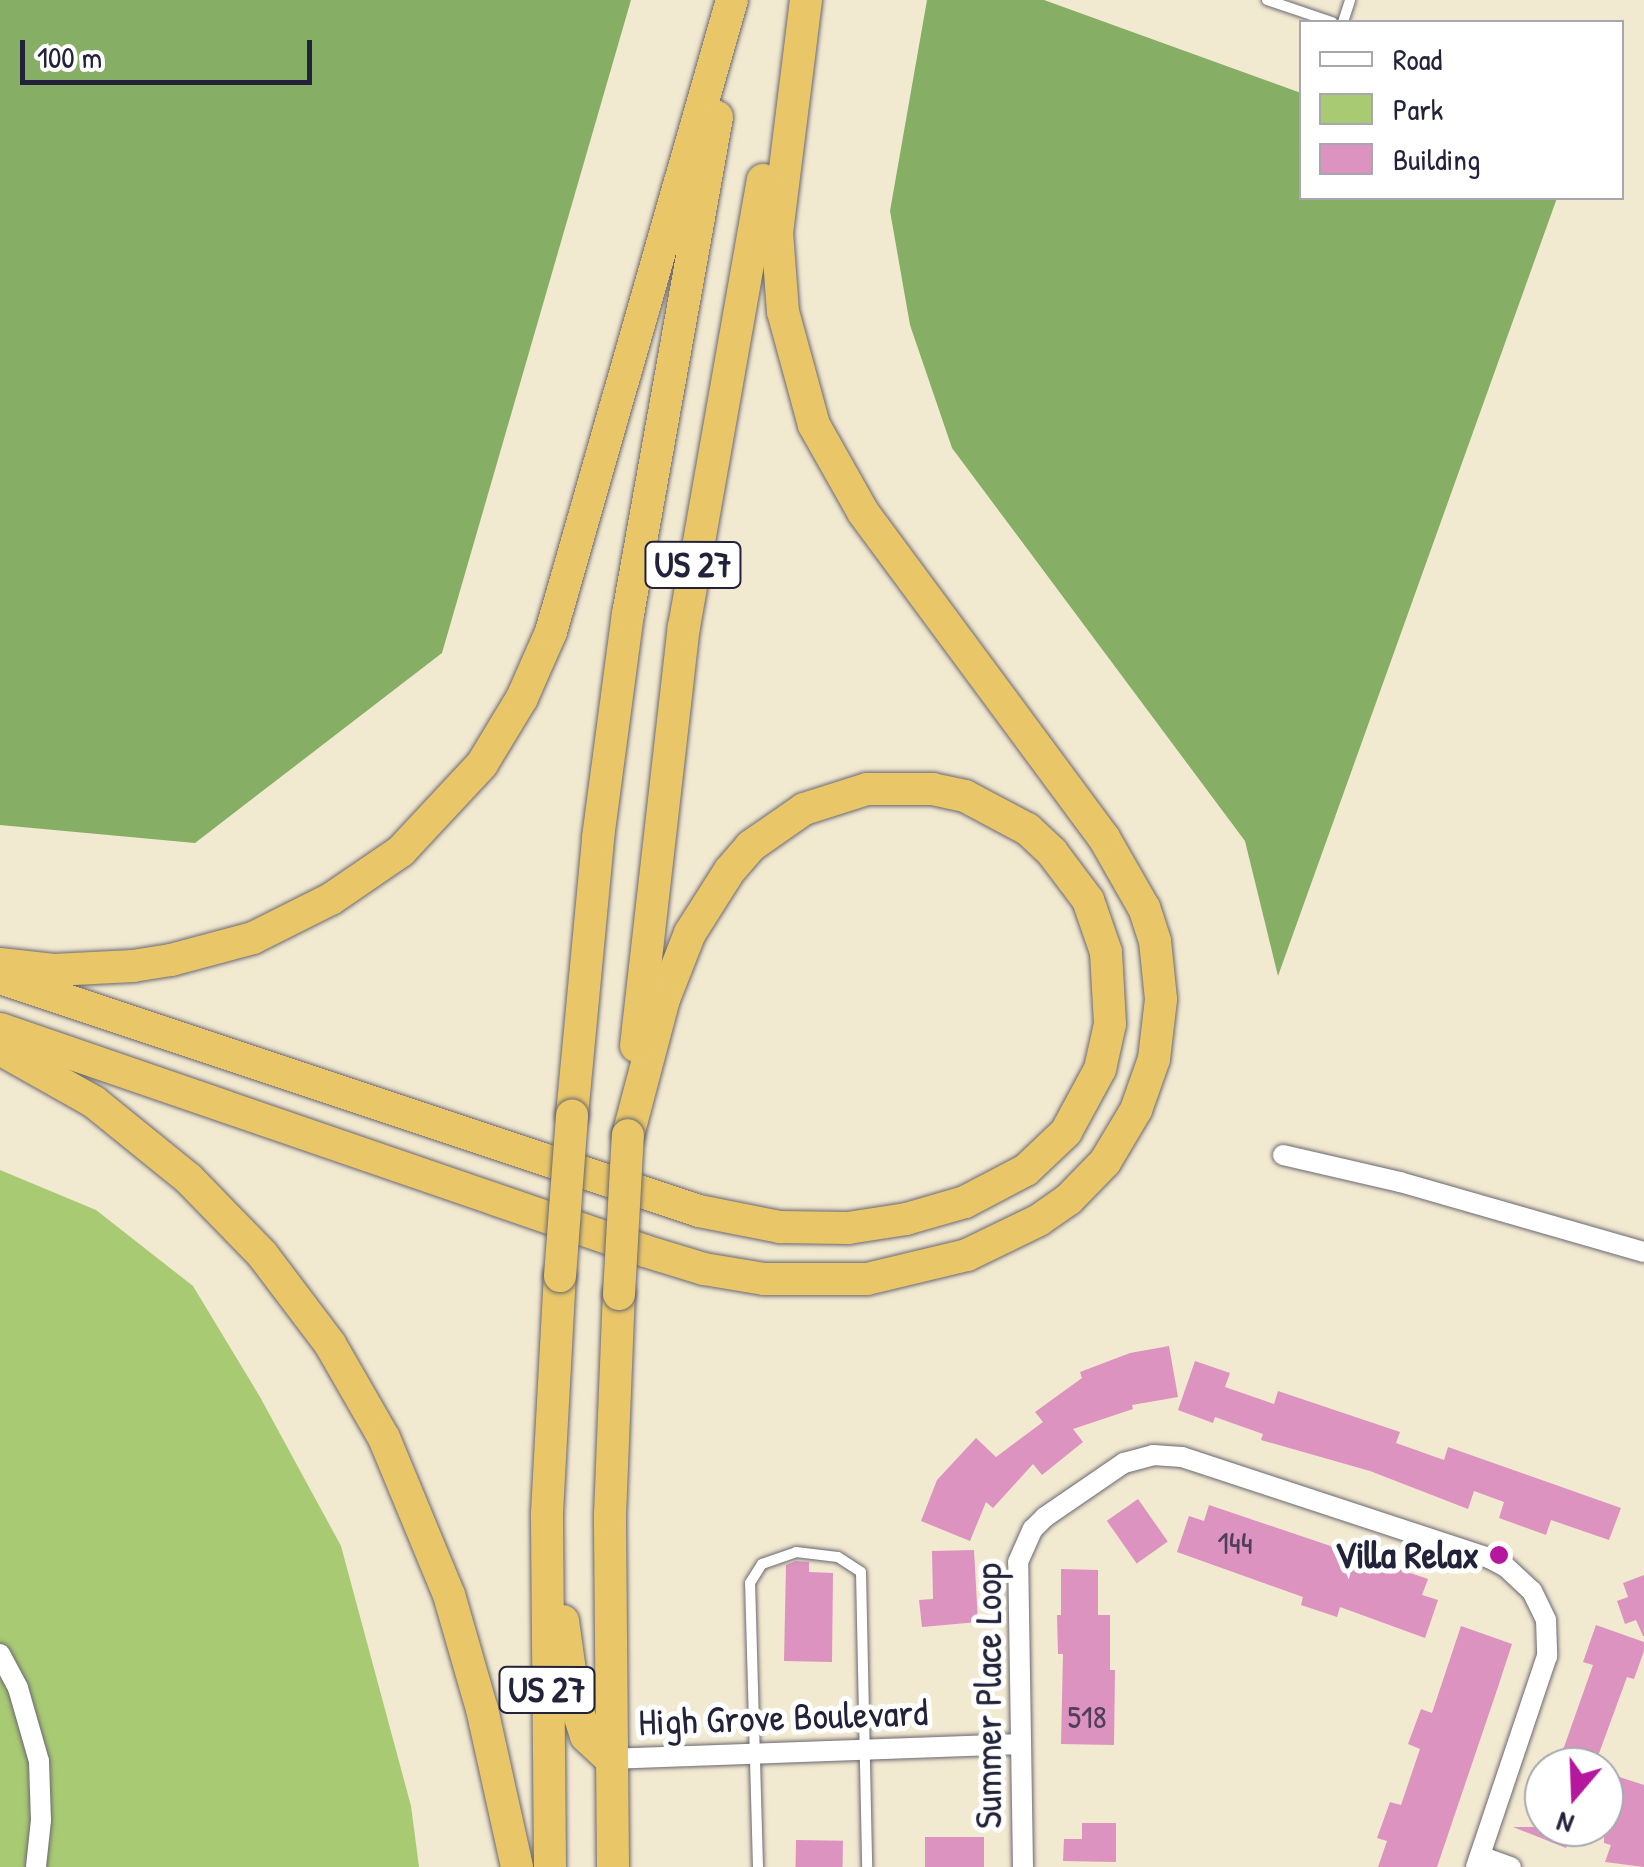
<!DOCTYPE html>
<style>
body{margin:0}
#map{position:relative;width:1644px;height:1867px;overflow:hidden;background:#f2e9d1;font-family:"Patrick Hand",sans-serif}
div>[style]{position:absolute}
.green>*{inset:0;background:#a8ca73}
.forest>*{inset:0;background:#86ae65}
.building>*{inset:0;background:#dd93bf;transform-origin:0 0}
.roads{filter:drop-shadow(0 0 2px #6b6870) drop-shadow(0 0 2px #6b6870)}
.service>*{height:10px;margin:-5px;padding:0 5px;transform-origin:5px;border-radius:5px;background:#fff}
.minor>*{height:20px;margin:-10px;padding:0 10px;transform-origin:10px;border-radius:10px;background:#fff}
.trunk>*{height:32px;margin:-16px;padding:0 16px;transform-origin:16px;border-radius:16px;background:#e9c769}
.bridges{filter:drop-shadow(0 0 2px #6b6870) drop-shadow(0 0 2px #6b6870)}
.trunk-bridge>*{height:32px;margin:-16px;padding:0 16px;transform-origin:16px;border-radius:16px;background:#e9c769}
.dots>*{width:28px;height:28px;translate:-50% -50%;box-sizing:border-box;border:5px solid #fff;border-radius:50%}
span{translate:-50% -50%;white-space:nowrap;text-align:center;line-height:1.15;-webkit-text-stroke:10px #fff;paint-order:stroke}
.number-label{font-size:32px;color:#513e5c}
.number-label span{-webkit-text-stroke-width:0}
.shield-label span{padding:2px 8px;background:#fff;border:2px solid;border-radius:8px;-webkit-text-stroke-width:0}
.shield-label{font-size:35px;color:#22223b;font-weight:700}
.poi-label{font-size:38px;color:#22223b;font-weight:700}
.right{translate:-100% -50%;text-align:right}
.street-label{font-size:38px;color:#22223b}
.legend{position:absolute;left:1299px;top:20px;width:325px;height:180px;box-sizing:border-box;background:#fff;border:2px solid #a7a7b1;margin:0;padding:12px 18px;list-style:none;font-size:30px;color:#22223b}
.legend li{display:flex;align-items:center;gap:20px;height:50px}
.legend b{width:50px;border:2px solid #a7a7b1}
.north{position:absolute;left:1524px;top:1747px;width:100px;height:100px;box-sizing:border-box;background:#fff;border:2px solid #a7a7b1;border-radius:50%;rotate:199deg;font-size:28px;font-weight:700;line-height:40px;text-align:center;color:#22223b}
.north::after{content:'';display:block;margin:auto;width:35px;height:45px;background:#b5179e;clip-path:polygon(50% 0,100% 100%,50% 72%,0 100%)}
.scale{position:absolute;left:20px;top:40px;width:292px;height:45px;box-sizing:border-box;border:5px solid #22223b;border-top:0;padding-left:12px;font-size:30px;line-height:35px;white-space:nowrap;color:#22223b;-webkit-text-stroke:8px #fff;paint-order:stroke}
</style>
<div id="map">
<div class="green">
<i style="clip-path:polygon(0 1170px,96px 1210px,193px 1286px,260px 1397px,341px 1546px,411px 1806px,419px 1867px,0 1867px)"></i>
</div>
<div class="forest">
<i style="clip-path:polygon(0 0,631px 0,442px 653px,195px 843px,0 825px)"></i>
<i style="clip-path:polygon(927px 0,1044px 0,1301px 93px,1302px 198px,1557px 198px,1278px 976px,1245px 841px,952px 448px,910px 325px,890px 211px)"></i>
</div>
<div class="building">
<i style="clip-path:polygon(1169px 1346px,1178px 1397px,1132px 1405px,1133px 1409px,1073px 1429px,1083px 1442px,1042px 1475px,1033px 1464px,993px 1508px,986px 1502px,970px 1541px,921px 1521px,937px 1480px,976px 1438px,996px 1457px,1043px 1422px,1035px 1412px,1082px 1378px,1080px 1372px,1130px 1353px)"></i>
<i style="clip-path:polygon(1195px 1361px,1230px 1373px,1225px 1387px,1274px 1404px,1278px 1391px,1400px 1432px,1396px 1443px,1444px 1460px,1448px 1447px,1621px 1508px,1609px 1540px,1551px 1520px,1546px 1535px,1499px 1518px,1504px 1502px,1474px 1491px,1468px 1509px,1370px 1471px,1261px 1440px,1263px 1434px,1215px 1417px,1213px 1423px,1178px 1410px)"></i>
<i style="left:1138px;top:1499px;width:52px;height:38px;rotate:55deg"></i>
<i style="clip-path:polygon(1209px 1505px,1428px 1579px,1422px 1595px,1438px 1600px,1425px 1638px,1340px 1607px,1337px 1617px,1301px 1605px,1303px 1597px,1177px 1552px,1189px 1516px,1204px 1521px)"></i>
<i style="clip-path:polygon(974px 1550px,978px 1622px,922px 1627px,919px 1600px,933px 1599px,932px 1551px)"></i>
<i style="clip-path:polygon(796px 1561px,809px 1562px,809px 1572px,833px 1573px,832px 1662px,784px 1661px,786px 1565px)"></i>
<i style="clip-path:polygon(1061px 1569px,1098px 1570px,1098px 1615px,1110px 1615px,1110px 1670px,1115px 1670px,1114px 1745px,1061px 1744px,1063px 1654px,1058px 1654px,1057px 1615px,1061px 1615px)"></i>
<i style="clip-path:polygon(1644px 1575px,1644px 1636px,1643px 1636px,1636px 1620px,1625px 1624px,1617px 1601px,1628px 1597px,1623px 1583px)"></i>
<i style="clip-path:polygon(1596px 1625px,1644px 1642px,1644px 1651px,1634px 1679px,1627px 1677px,1594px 1767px,1557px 1767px,1593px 1665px,1583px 1662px)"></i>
<i style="clip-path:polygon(1461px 1626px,1512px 1644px,1498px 1687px,1437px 1867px,1378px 1867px,1387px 1841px,1377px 1838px,1390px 1802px,1401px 1805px,1420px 1749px,1408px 1744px,1421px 1709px,1432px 1713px)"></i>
<i style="clip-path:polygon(1604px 1772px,1644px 1785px,1644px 1867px,1605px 1862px,1611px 1845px,1604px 1843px)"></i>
<i style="clip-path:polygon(1082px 1823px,1116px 1823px,1116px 1862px,1063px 1861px,1064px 1839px,1082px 1839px)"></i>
<i style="clip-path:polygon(1513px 1827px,1574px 1827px,1566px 1848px)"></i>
<i style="left:984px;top:1837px;width:30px;height:59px;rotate:90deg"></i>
<i style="left:796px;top:1840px;width:47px;height:27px;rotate:1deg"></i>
</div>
<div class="roads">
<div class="service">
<i style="left:1267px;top:0;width:69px;rotate:18.7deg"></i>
<i style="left:1343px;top:22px;width:23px;rotate:-72deg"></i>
<i style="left:758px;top:1867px;width:284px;rotate:-91.6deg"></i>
<i style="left:750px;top:1583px;width:22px;rotate:-58deg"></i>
<i style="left:762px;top:1564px;width:36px;rotate:-19deg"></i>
<i style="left:796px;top:1552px;width:42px;rotate:6.8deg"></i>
<i style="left:838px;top:1557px;width:27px;rotate:33deg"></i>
<i style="left:861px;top:1572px;width:295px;rotate:88.8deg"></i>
</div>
<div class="minor">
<i style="left:1283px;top:1155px;width:120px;rotate:13deg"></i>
<i style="left:1400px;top:1182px;width:254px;rotate:16deg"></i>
<i style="left:0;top:1654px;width:38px;rotate:62deg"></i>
<i style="left:18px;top:1688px;width:76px;rotate:74deg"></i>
<i style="left:39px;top:1761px;width:59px;rotate:88.1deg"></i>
<i style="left:41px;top:1820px;width:47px;rotate:96.1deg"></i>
<i style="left:611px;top:1759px;width:408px;rotate:-2.1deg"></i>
<i style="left:1480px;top:1856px;width:33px;rotate:20deg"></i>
<i style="left:1023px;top:1867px;width:305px;rotate:-90.9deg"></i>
<i style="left:1018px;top:1562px;width:36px;rotate:-66deg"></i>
<i style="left:1033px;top:1529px;width:17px;rotate:-45deg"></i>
<i style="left:1045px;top:1517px;width:96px;rotate:-34.4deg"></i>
<i style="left:1124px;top:1463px;width:30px;rotate:-15deg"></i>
<i style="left:1153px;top:1455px;width:29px;rotate:4deg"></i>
<i style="left:1182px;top:1457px;width:323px;rotate:18.2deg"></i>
<i style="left:1489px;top:1558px;width:19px;rotate:28deg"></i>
<i style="left:1506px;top:1567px;width:35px;rotate:43deg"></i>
<i style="left:1532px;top:1591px;width:32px;rotate:64deg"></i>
<i style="left:1546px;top:1620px;width:36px;rotate:88deg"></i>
<i style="left:1547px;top:1656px;width:223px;rotate:108.6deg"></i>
</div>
<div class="trunk">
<i style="left:0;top:964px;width:54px;rotate:6.3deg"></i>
<i style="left:54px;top:970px;width:79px;rotate:-2.9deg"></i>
<i style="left:133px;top:966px;width:38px;rotate:-9deg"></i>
<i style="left:171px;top:960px;width:85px;rotate:-15deg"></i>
<i style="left:253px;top:938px;width:87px;rotate:-26.6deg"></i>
<i style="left:331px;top:899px;width:85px;rotate:-34.4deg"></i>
<i style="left:401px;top:851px;width:119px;rotate:-47deg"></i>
<i style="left:482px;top:764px;width:77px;rotate:-58.8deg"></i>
<i style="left:522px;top:698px;width:72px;rotate:-66.3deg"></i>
<i style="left:551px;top:632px;width:657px;rotate:-74.02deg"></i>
<i style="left:0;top:978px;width:737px;rotate:18.43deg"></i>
<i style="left:699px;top:1211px;width:83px;rotate:11.2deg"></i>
<i style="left:780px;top:1227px;width:68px;rotate:0.8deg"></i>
<i style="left:848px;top:1228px;width:59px;rotate:-8.8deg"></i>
<i style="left:906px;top:1219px;width:61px;rotate:-16.1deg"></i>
<i style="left:965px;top:1202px;width:69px;rotate:-27.7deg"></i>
<i style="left:1026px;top:1170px;width:55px;rotate:-43.5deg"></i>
<i style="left:1066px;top:1132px;width:72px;rotate:-61.6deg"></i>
<i style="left:1100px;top:1069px;width:46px;rotate:-77.5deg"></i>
<i style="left:1110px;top:1024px;width:72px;rotate:-93.2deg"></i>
<i style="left:1106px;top:952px;width:55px;rotate:-109.1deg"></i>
<i style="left:1088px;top:900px;width:60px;rotate:-126.9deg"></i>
<i style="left:1052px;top:852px;width:34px;rotate:-137deg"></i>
<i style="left:1027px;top:829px;width:70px;rotate:-152deg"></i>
<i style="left:965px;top:796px;width:33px;rotate:-168deg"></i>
<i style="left:933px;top:789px;width:66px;rotate:180deg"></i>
<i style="left:867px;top:789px;width:66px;rotate:162.4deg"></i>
<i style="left:804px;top:809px;width:65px;rotate:145.1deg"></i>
<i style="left:751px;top:846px;width:32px;rotate:131deg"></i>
<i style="left:730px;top:870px;width:75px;rotate:122.4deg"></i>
<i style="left:690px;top:933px;width:71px;rotate:111.5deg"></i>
<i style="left:664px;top:999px;width:141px;rotate:104.8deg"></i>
<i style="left:0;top:1029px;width:682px;rotate:18.99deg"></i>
<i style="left:645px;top:1251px;width:62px;rotate:17deg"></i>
<i style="left:704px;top:1269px;width:61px;rotate:9.5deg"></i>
<i style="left:764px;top:1279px;width:103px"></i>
<i style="left:867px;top:1279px;width:103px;rotate:-13.5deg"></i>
<i style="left:967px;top:1255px;width:80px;rotate:-25.9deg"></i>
<i style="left:1039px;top:1220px;width:37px;rotate:-35deg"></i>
<i style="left:1069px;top:1199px;width:52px;rotate:-45.8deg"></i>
<i style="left:1105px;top:1162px;width:61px;rotate:-59.2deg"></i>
<i style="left:1136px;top:1110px;width:54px;rotate:-70.6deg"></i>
<i style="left:1154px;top:1059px;width:60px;rotate:-83.3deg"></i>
<i style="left:1161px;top:999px;width:58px;rotate:-95.9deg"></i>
<i style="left:1155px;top:941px;width:35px;rotate:-108deg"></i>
<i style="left:1144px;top:908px;width:81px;rotate:-119.7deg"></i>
<i style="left:1104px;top:838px;width:405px;rotate:-126.5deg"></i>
<i style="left:863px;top:512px;width:100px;rotate:-119.4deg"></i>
<i style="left:814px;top:425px;width:117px;rotate:-105.3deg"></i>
<i style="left:783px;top:312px;width:79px;rotate:-94.3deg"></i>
<i style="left:777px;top:233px;width:235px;rotate:-82.9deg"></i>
<i style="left:636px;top:1046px;width:422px;rotate:-83.5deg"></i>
<i style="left:684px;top:627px;width:454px;rotate:-80deg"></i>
<i style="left:0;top:1049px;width:108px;rotate:29.4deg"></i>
<i style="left:94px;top:1102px;width:122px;rotate:39deg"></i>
<i style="left:189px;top:1179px;width:105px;rotate:45.8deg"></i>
<i style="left:262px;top:1254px;width:113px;rotate:52.9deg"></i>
<i style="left:330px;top:1344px;width:108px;rotate:60.1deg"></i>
<i style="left:384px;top:1438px;width:170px;rotate:67.5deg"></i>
<i style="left:449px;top:1595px;width:119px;rotate:73.9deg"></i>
<i style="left:482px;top:1709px;width:162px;rotate:77.5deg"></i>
<i style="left:572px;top:1115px;width:278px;rotate:-84.6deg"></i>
<i style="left:598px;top:838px;width:226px;rotate:-82.4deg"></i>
<i style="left:628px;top:614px;width:505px;rotate:-79.85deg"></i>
<i style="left:563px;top:1621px;width:79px;rotate:82deg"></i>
<i style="left:574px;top:1699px;width:39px;rotate:72deg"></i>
<i style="left:586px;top:1736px;width:34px;rotate:43deg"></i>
<i style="left:550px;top:1867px;width:354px;rotate:-90.5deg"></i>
<i style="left:547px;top:1513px;width:237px;rotate:-86.9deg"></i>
<i style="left:613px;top:1867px;width:352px;rotate:-90.5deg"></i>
<i style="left:610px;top:1515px;width:221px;rotate:-87.7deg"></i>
</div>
</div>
<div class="bridges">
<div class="trunk-bridge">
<i style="left:560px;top:1276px;width:161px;rotate:-85.7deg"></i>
<i style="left:619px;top:1294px;width:159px;rotate:-86.8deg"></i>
</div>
</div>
<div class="dots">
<i style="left:1499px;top:1555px;background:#b5179e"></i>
</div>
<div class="number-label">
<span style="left:1235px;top:1543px">144</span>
<span style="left:1087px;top:1717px">518</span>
</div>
<div class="shield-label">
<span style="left:693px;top:565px">US 27</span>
<span style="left:547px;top:1690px">US 27</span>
</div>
<div class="poi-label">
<span class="right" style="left:1479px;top:1555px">Villa Relax</span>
</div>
<div class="street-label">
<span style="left:988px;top:1696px;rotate:-90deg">Summer Place Loop</span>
<span style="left:783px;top:1717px;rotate:-2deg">High Grove Boulevard</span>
</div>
<ul class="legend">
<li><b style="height:12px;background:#fff"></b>Road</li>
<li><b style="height:28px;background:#a8ca73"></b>Park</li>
<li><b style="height:28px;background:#dd93bf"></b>Building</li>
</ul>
<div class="north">N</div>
<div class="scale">100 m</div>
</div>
